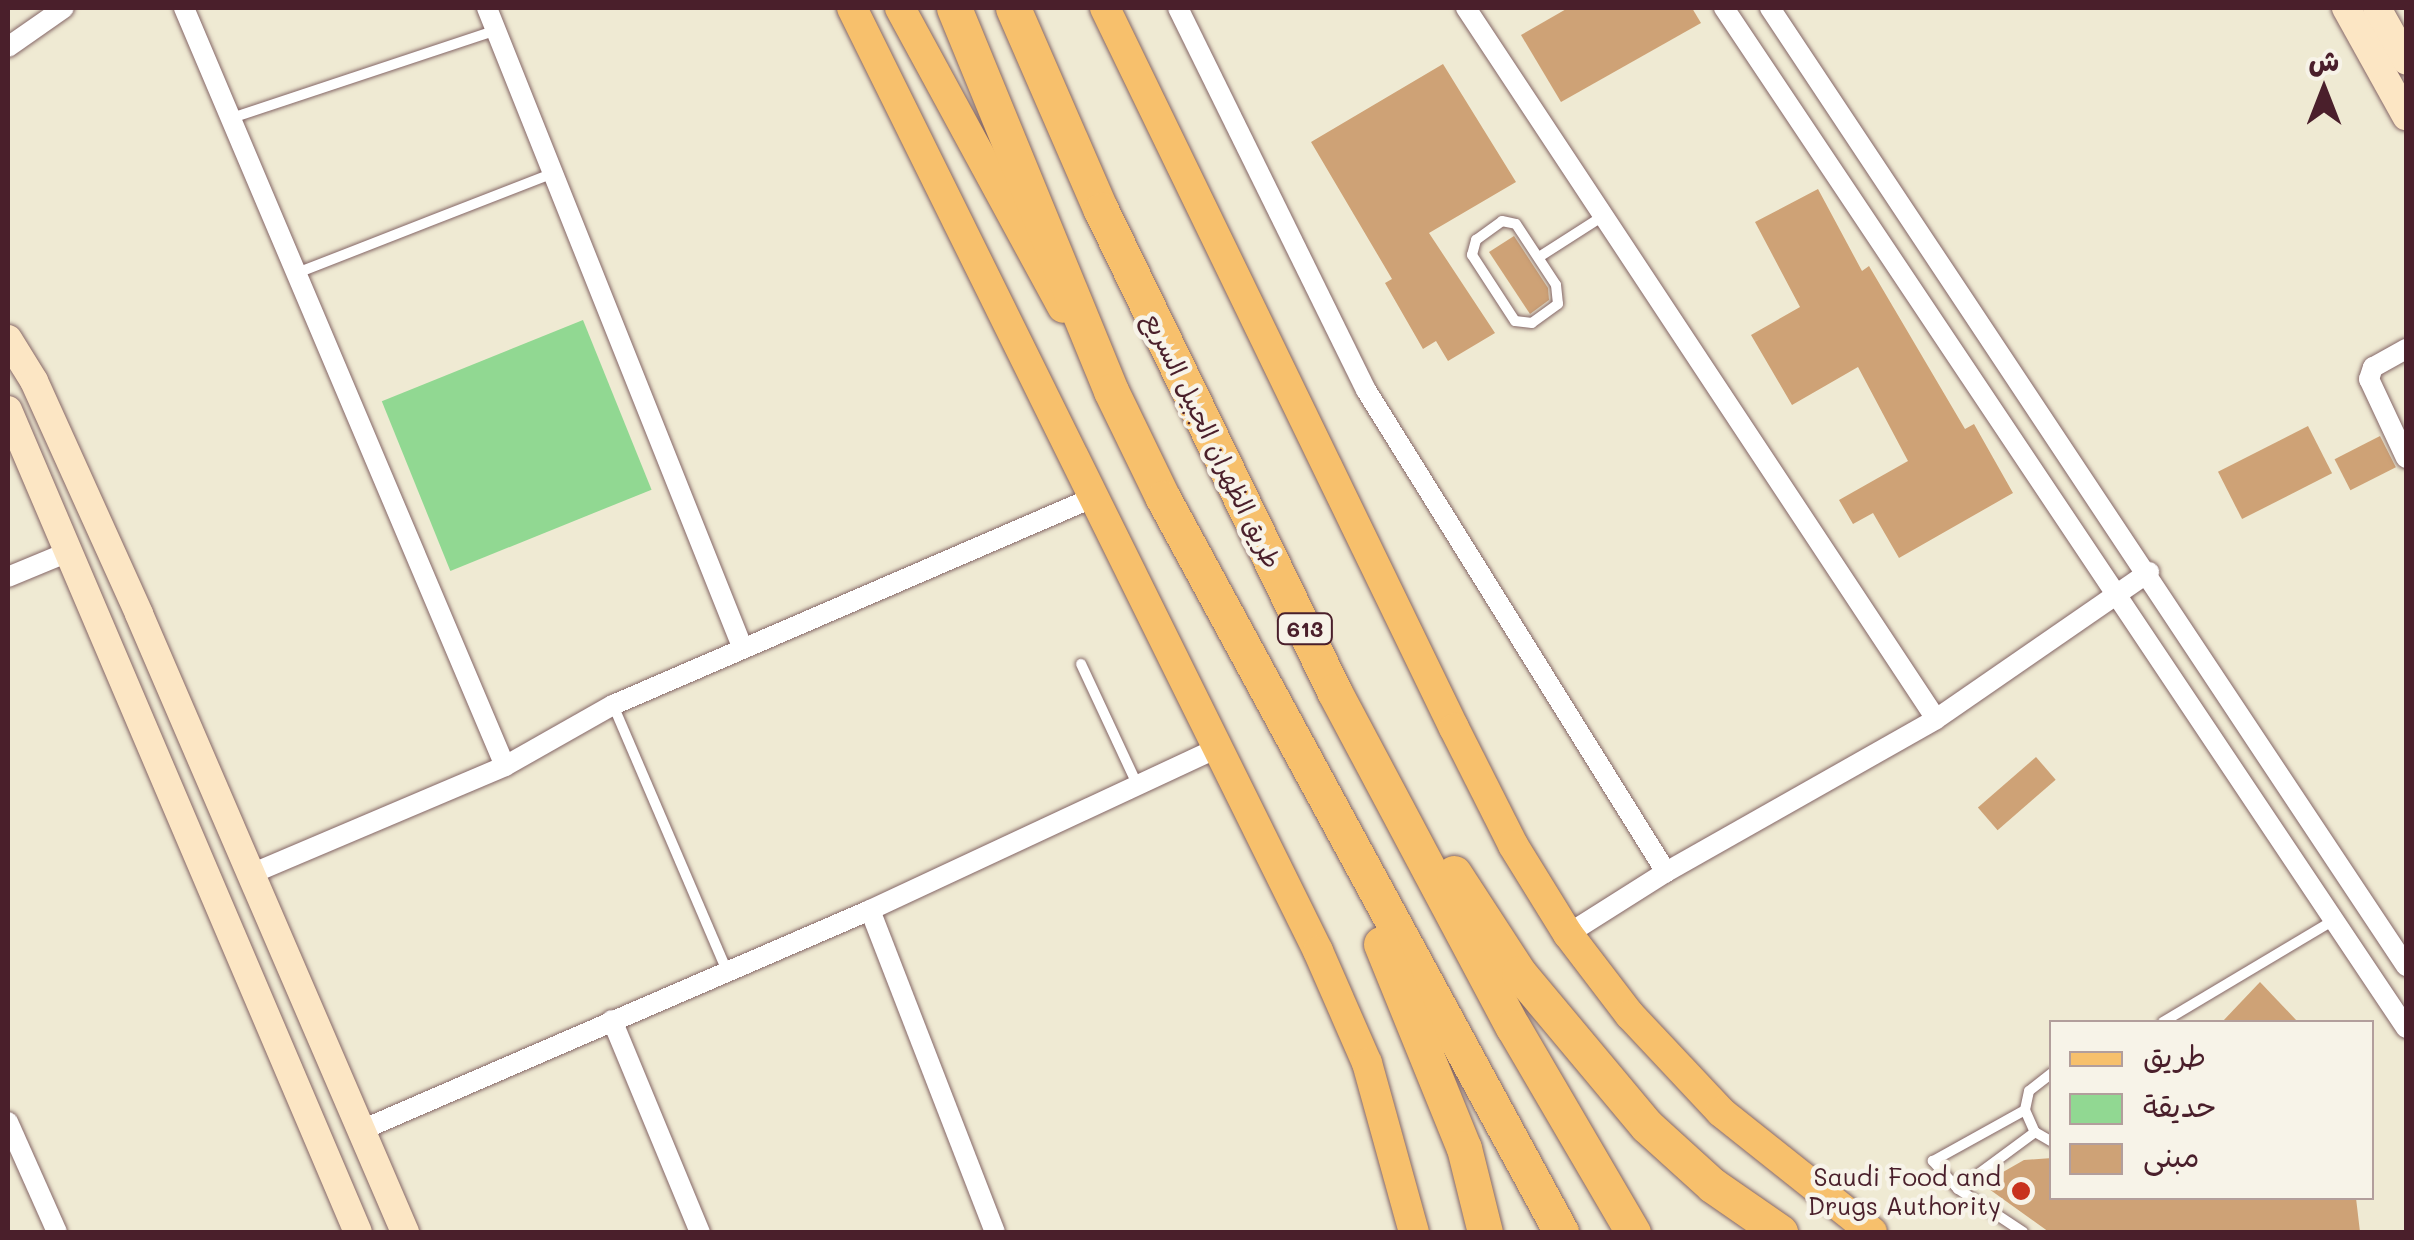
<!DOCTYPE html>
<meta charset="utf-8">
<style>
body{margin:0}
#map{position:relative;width:2414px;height:1240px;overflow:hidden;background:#efead3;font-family:Mali,"Playpen Sans Arabic",sans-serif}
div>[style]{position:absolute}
.green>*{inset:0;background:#91d892;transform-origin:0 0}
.building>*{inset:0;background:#cea276;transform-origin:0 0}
.roads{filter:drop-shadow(0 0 2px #846666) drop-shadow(0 0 2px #846666)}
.lane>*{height:10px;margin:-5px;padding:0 5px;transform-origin:5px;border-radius:5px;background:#fff}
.street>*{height:20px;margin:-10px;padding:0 10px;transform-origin:10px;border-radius:10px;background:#fff}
.secondary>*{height:28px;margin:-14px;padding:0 14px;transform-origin:14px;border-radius:14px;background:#fce6c4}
.primary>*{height:30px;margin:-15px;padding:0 15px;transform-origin:15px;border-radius:15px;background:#f7c06c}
.highway>*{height:35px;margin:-17.5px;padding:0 17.5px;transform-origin:17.5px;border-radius:17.5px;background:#f7c06c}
.dots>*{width:28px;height:28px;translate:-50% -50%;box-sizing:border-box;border:5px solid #f7f3e8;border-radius:50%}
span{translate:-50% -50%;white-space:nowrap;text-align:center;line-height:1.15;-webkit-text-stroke:9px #f7f3e8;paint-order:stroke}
.shield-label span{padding:2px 8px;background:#f7f3e8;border:2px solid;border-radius:8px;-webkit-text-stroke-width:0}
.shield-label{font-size:22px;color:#4a1f2b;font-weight:700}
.street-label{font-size:25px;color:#4a1f2b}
.poi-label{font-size:25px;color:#4a1f2b}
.right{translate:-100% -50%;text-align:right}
.frame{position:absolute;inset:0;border:10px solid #4a1f2b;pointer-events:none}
.legend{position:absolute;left:2049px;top:1020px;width:325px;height:180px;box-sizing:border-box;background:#f7f3e8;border:2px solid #b29e9c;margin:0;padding:12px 18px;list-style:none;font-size:30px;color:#4a1f2b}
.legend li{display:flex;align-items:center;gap:20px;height:50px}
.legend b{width:50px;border:2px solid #b29e9c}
.north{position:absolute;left:2274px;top:40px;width:100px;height:100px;-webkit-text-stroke:8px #f7f3e8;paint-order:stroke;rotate:0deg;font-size:28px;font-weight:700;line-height:40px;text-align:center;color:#4a1f2b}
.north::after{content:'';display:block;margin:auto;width:35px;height:45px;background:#4a1f2b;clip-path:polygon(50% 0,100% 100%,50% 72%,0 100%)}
</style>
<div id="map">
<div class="green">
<i style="left:583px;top:320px;width:183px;height:217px;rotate:68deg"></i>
</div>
<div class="building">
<i style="clip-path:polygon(1568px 8px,1692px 8px,1701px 23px,1561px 102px,1521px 35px)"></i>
<i style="clip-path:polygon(1443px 64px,1516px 182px,1429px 233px,1495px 333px,1448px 361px,1436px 341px,1423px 349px,1385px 283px,1392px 279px,1311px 142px)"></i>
<i style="clip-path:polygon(1818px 189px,1862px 271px,1869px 266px,1965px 429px,1974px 424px,2013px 493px,1899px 558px,1873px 513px,1853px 524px,1839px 500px,1908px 461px,1858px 367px,1792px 405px,1751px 335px,1800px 307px,1755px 222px)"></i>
<i style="clip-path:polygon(1514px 236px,1548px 288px,1549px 300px,1530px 314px,1489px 252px)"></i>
<i style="left:2308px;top:426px;width:53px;height:101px;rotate:63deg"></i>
<i style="left:2380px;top:436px;width:35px;height:51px;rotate:63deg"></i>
<i style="left:2036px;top:757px;width:30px;height:77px;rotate:49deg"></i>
<i style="clip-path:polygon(2260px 982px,2298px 1022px,2222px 1022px)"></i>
<i style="clip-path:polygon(2052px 1158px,2052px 1198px,2356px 1198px,2360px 1232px,2049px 1232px,1982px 1184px,2024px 1160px)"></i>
</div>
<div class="roads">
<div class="lane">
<i style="left:232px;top:118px;width:278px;rotate:-18.4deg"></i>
<i style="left:1502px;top:221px;width:14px;rotate:12deg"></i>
<i style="left:1516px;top:224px;width:73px;rotate:56.7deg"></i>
<i style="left:1556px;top:285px;width:19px;rotate:84deg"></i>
<i style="left:1558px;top:304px;width:32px;rotate:144deg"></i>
<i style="left:1532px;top:323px;width:17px;rotate:-173deg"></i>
<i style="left:1515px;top:321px;width:79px;rotate:-123.1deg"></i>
<i style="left:1472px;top:255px;width:16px;rotate:-75deg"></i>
<i style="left:1476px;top:240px;width:32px;rotate:-36deg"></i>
<i style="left:1539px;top:257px;width:76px;rotate:-32.6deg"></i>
<i style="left:297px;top:273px;width:275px;rotate:-21.3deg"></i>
<i style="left:1081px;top:664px;width:132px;rotate:65deg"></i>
<i style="left:613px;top:705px;width:289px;rotate:66.8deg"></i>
<i style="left:2163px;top:1022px;width:199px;rotate:-30.8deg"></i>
<i style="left:2052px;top:1073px;width:29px;rotate:142deg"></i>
<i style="left:2029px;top:1091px;width:19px;rotate:102deg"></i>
<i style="left:2025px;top:1110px;width:24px;rotate:66deg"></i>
<i style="left:2035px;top:1132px;width:20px;rotate:30deg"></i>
<i style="left:1958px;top:1189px;width:96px;rotate:-36.5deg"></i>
<i style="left:2023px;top:1232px;width:78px;rotate:-146.5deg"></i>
<i style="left:1958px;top:1189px;width:38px;rotate:-132deg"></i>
<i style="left:1933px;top:1161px;width:105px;rotate:-29deg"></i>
</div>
<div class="street">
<i style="left:184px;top:8px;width:823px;rotate:67.05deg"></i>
<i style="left:487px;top:8px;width:690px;rotate:68.23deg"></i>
<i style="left:1178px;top:8px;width:426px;rotate:63.8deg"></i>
<i style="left:1366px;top:390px;width:568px;rotate:58.1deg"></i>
<i style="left:1666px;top:872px;width:310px;rotate:-29.5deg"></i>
<i style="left:1936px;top:719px;width:259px;rotate:-34.6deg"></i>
<i style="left:1466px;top:8px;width:852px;rotate:56.53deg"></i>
<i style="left:1724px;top:8px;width:1227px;rotate:56.23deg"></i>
<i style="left:1770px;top:8px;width:1150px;rotate:56.42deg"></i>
<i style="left:8px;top:47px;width:68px;rotate:-34.9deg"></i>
<i style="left:2406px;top:349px;width:38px;rotate:151deg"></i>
<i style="left:2373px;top:367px;width:13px;rotate:108deg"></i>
<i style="left:2369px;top:379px;width:87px;rotate:64.9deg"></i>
<i style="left:8px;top:577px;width:65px;rotate:-22.6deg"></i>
<i style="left:251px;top:874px;width:276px;rotate:-23deg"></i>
<i style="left:505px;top:766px;width:124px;rotate:-29.5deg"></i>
<i style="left:613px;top:705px;width:522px;rotate:-23.37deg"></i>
<i style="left:870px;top:910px;width:345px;rotate:68.8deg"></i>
<i style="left:1568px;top:934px;width:116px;rotate:-32.3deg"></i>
<i style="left:612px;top:1020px;width:230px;rotate:67.5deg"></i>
<i style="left:8px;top:1122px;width:120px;rotate:66deg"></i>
<i style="left:364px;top:1129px;width:551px;rotate:-23.4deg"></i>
<i style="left:870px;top:910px;width:381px;rotate:-25deg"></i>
</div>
<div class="secondary">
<i style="left:2346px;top:8px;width:124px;rotate:60.9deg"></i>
<i style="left:2377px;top:8px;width:60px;rotate:60.9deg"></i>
<i style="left:8px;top:339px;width:49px;rotate:58.2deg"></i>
<i style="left:34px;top:381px;width:256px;rotate:65.7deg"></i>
<i style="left:139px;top:614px;width:673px;rotate:66.71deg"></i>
<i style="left:8px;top:410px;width:893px;rotate:66.94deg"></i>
</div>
<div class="primary">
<i style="left:852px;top:8px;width:1052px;rotate:63.7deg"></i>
<i style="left:1318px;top:951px;width:122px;rotate:66.4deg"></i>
<i style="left:1367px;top:1063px;width:175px;rotate:74.5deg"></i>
<i style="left:900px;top:8px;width:341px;rotate:61.5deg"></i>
<i style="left:1105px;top:8px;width:800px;rotate:64.14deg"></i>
<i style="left:1454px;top:728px;width:131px;rotate:63.2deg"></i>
<i style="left:1513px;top:845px;width:105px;rotate:58.3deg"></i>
<i style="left:1568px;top:934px;width:102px;rotate:52.6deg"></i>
<i style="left:1630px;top:1015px;width:133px;rotate:46.8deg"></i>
<i style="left:1721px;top:1112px;width:193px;rotate:38.5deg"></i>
</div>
<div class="highway">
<i style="left:954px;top:8px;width:414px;rotate:67.7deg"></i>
<i style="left:1111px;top:391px;width:119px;rotate:64.1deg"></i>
<i style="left:1163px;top:498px;width:835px;rotate:61.53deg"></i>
<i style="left:1013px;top:8px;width:220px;rotate:66.5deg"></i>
<i style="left:1101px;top:210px;width:534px;rotate:64.15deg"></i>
<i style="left:1334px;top:691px;width:381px;rotate:62deg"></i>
<i style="left:1513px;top:1027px;width:238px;rotate:59.7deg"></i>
<i style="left:1454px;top:873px;width:119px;rotate:57deg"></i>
<i style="left:1519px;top:973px;width:199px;rotate:50.1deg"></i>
<i style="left:1647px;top:1126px;width:88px;rotate:42.2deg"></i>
<i style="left:1712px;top:1185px;width:83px;rotate:34.7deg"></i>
<i style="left:1381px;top:944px;width:220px;rotate:67.9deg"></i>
<i style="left:1464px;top:1148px;width:87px;rotate:76deg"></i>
</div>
</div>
<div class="dots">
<i style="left:2021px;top:1191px;background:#c8321e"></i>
</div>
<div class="shield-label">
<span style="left:1305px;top:629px">613</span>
</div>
<div class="street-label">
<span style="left:1213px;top:440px;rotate:64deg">طريق الظهران الجبيل السريع</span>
</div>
<div class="poi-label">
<span class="right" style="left:2001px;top:1191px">Saudi Food and<br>Drugs Authority</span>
</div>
<div class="frame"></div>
<ul class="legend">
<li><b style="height:12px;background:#f7c06c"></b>طريق</li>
<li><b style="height:28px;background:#91d892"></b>حديقة</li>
<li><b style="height:28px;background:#cea276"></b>مبنى</li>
</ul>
<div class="north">ش</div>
</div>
